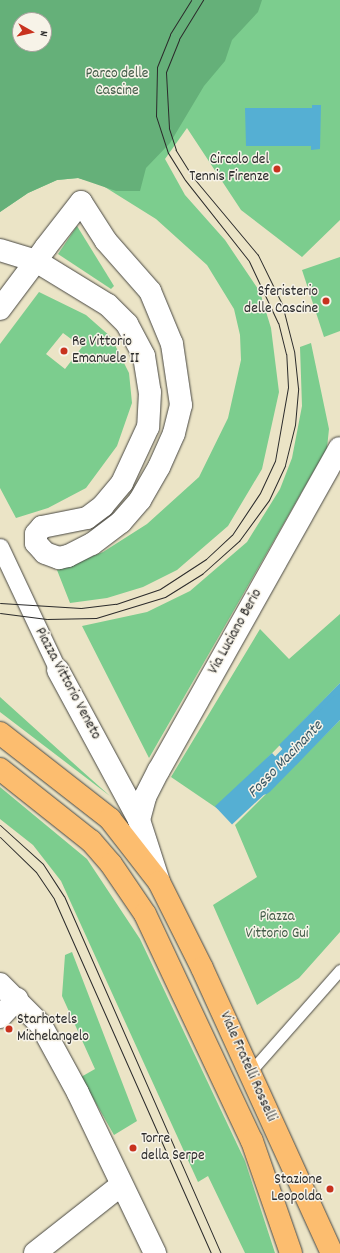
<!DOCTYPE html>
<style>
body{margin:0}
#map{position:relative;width:340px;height:1253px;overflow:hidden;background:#ebe4c6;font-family:Dekko,sans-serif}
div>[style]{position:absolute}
.green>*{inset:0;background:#7ccd8e}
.forest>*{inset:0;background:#65b079}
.water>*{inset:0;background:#55afd3;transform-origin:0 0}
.canal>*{height:21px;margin:-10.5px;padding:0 10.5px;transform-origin:10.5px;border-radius:10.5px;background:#55afd3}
.roads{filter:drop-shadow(0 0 1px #484742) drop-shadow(0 0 1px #484742)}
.service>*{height:11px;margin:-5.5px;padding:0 5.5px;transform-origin:5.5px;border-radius:5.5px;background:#fff}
.pedestrian>*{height:17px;margin:-8.5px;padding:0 8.5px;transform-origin:8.5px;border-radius:8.5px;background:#fff}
.minor>*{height:22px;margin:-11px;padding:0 11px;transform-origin:11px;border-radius:11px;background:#fff}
.primary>*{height:22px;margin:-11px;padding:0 11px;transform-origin:11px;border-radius:11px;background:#fcbd6f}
.tram>*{height:1px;margin:-0.5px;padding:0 0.5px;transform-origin:0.5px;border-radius:0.5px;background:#2b2b2b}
.dots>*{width:11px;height:11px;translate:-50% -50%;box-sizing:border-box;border:2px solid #f7f3e8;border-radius:50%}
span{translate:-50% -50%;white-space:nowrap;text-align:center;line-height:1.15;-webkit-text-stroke:3px #f7f3e8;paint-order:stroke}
.park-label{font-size:15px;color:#435c49}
.poi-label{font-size:15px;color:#2b2b2b}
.right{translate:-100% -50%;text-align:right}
.left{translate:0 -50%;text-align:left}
.street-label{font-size:15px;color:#2b2b2b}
.water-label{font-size:16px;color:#3a5966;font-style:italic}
.north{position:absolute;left:12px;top:12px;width:40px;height:40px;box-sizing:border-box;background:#f7f3e8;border:1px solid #a5a39c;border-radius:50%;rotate:98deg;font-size:11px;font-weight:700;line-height:16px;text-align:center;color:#2b2b2b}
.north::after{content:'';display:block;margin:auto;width:14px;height:18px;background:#c8321e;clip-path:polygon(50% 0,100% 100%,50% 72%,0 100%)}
</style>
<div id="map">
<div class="green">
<i style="clip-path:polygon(evenodd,0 0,340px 0,340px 220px,302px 257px,241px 210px,187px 128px,165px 159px,185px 195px,225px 240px,260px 292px,271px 328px,279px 392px,262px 469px,228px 526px,177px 570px,143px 587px,107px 598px,70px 603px,57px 570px,103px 552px,147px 524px,199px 477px,228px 418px,241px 360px,240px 335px,234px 309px,207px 265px,156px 219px,100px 184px,78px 178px,57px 180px,28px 193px,0 212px,0 0,20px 20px,44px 20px,44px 44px,20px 44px,20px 20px)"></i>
<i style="clip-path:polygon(77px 226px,114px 286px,111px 289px,58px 254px)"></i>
<i style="clip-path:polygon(340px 257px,340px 331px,324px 337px,302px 270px)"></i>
<i style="clip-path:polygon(evenodd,39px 292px,86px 315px,111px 337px,129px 373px,132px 403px,117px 446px,86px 488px,48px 508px,16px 518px,0 488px,0 344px,39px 292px,63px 333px,82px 347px,65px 369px,46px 354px,63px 333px)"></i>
<i style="clip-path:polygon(311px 343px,329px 429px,327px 448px,149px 758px,82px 626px,147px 612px,190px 591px,247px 542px,280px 489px,292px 458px,302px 406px,300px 347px)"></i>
<i style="clip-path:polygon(340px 614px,340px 683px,218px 809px,171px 777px,260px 629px,289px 659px)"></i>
<i style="clip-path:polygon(0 697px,82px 771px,110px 796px,0 712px)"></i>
<i style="clip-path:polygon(340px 720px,340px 932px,299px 978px,257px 1005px,213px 905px,257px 877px,235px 825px)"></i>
<i style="clip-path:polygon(0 787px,87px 859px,140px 939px,245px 1161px,275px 1253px,245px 1253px,208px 1176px,198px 1182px,61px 881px,33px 845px,0 819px)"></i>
<i style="clip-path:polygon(72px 952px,137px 1121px,114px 1135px,81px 1077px,95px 1069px,62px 996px,65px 955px)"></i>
</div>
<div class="forest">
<i style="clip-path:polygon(evenodd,0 0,262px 0,258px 12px,232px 40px,225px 61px,204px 86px,170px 143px,146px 168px,140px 191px,116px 191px,78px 178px,57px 180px,28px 193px,0 212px,0 0,20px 20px,44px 20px,44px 44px,20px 44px,20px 20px)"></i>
</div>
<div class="water">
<i style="clip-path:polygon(312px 105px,321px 105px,320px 149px,311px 150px,311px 146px,246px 146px,245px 108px,312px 108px)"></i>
<i style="clip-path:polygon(340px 683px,340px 718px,296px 765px,279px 745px)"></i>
<i style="left:272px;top:753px;width:25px;height:78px;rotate:47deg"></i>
</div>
<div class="canal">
<i style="left:262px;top:784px;width:112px;rotate:-45.7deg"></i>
</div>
<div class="roads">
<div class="service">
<i style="left:250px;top:1072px;width:136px;rotate:-48.6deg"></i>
</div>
<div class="pedestrian">
<i style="left:0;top:547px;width:136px;rotate:64.8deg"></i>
</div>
<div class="minor">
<i style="left:0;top:250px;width:38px;rotate:17deg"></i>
<i style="left:36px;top:261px;width:84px;rotate:31.4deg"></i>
<i style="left:108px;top:305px;width:27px;rotate:45deg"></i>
<i style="left:127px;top:324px;width:36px;rotate:62deg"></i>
<i style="left:144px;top:356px;width:36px;rotate:81deg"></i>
<i style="left:150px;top:392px;width:35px;rotate:93deg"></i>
<i style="left:148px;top:427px;width:62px;rotate:114.9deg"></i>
<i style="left:122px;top:483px;width:30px;rotate:130deg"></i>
<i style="left:103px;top:506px;width:20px;rotate:143deg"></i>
<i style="left:87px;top:518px;width:46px;rotate:168.7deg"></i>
<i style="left:42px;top:527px;width:9px;rotate:131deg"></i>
<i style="left:36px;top:534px;width:9px;rotate:90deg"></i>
<i style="left:36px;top:543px;width:13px;rotate:48deg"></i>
<i style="left:45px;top:553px;width:15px;rotate:20deg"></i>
<i style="left:59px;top:558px;width:9px;rotate:-13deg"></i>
<i style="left:68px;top:556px;width:27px;rotate:-27deg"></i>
<i style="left:92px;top:544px;width:36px;rotate:-37deg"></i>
<i style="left:121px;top:522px;width:29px;rotate:-49deg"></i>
<i style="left:140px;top:500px;width:38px;rotate:-60deg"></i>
<i style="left:159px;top:467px;width:37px;rotate:-66deg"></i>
<i style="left:174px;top:433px;width:29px;rotate:-76deg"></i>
<i style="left:181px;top:405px;width:62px;rotate:-98.4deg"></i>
<i style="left:172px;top:344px;width:57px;rotate:-112.5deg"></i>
<i style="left:150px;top:291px;width:67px;rotate:-131.3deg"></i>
<i style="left:106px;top:241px;width:46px;rotate:-122.7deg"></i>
<i style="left:81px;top:202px;width:57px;rotate:127.9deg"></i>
<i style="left:46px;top:247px;width:17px;rotate:126deg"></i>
<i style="left:36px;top:261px;width:60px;rotate:126.9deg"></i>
<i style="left:58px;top:670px;width:170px;rotate:61.6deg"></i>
<i style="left:139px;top:820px;width:62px;rotate:72.1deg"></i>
<i style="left:139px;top:820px;width:24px;rotate:-75deg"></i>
<i style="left:145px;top:797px;width:30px;rotate:-63deg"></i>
<i style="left:159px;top:770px;width:369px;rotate:-60.7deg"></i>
<i style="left:0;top:984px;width:58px;rotate:45deg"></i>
<i style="left:41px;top:1025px;width:77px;rotate:61.4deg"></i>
<i style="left:78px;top:1093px;width:178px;rotate:64.3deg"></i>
<i style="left:0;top:1017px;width:25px;rotate:-47deg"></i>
<i style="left:35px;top:1253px;width:110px;rotate:-38.3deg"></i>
</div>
<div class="primary">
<i style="left:0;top:733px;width:140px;rotate:38deg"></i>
<i style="left:110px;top:819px;width:80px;rotate:52.1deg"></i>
<i style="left:159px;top:882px;width:96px;rotate:63.4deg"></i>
<i style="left:202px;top:968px;width:313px;rotate:65.5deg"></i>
<i style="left:0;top:769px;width:116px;rotate:38.4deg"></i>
<i style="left:91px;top:841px;width:30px;rotate:49deg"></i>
<i style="left:111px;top:864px;width:60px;rotate:55.8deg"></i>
<i style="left:145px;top:914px;width:251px;rotate:64.8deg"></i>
<i style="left:252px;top:1141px;width:119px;rotate:70.8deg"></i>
</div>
</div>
<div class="tram">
<i style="left:0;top:603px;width:81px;rotate:3.5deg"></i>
<i style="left:81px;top:608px;width:35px;rotate:-7deg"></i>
<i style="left:116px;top:604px;width:46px;rotate:-18.8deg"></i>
<i style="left:160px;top:589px;width:55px;rotate:-33.1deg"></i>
<i style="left:206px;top:559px;width:35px;rotate:-43deg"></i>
<i style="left:232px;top:535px;width:50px;rotate:-56.3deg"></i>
<i style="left:260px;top:493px;width:35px;rotate:-65deg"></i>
<i style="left:275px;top:461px;width:75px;rotate:-80deg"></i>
<i style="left:288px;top:387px;width:33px;rotate:-93deg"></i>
<i style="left:286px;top:354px;width:32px;rotate:-104deg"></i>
<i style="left:278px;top:323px;width:68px;rotate:-115.1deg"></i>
<i style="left:249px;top:261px;width:103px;rotate:-128.3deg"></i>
<i style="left:185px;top:180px;width:32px;rotate:-122deg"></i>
<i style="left:168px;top:153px;width:39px;rotate:-108deg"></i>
<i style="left:156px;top:116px;width:49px;rotate:-88.8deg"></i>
<i style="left:157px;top:67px;width:35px;rotate:-68deg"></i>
<i style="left:170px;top:34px;width:40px;rotate:-58deg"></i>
<i style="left:0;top:613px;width:47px;rotate:7.3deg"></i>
<i style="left:47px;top:619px;width:49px;rotate:-1.2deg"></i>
<i style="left:96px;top:618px;width:72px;rotate:-16.9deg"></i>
<i style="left:165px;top:597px;width:44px;rotate:-31.9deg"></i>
<i style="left:202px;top:574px;width:50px;rotate:-41.7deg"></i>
<i style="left:239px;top:541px;width:51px;rotate:-53.8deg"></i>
<i style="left:269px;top:500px;width:38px;rotate:-65deg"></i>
<i style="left:285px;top:465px;width:41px;rotate:-76deg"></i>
<i style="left:295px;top:425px;width:37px;rotate:-85deg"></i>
<i style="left:298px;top:388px;width:37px;rotate:-96deg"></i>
<i style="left:294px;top:351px;width:49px;rotate:-104.3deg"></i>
<i style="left:282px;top:304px;width:55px;rotate:-116.1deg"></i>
<i style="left:258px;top:255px;width:103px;rotate:-129.9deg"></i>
<i style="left:192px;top:176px;width:31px;rotate:-122deg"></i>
<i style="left:176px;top:150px;width:23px;rotate:-108deg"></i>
<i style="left:169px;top:128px;width:56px;rotate:-93.1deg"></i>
<i style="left:166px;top:72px;width:35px;rotate:-68deg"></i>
<i style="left:179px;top:39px;width:46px;rotate:-58.4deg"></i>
<i style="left:0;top:825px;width:58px;rotate:42.2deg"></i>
<i style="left:43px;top:864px;width:38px;rotate:57deg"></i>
<i style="left:64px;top:896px;width:390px;rotate:66.3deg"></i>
<i style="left:0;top:837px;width:50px;rotate:44.2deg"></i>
<i style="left:36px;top:872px;width:32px;rotate:56deg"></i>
<i style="left:54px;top:899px;width:387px;rotate:66.1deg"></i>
</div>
<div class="dots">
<i style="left:277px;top:169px;background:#c8321e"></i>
<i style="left:326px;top:301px;background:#c8321e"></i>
<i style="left:64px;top:351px;background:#c8321e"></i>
<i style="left:9px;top:1029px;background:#c8321e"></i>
<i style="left:133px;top:1148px;background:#c8321e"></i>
<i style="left:330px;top:1189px;background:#c8321e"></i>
</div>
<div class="park-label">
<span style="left:117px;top:83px">Parco delle<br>Cascine</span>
<span style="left:277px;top:926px">Piazza<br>Vittorio Gui</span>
</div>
<div class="poi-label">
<span class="right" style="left:269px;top:169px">Circolo del<br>Tennis Firenze</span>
<span class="right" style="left:318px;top:301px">Sferisterio<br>delle Cascine</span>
<span class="left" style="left:72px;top:351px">Re Vittorio<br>Emanuele II</span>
<span class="left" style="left:17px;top:1029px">Starhotels<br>Michelangelo</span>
<span class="left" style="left:141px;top:1148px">Torre<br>della Serpe</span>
<span class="right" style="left:322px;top:1189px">Stazione<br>Leopolda</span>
</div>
<div class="street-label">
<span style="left:236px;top:632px;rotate:-61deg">Via Luciano Berio</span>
<span style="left:67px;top:684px;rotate:62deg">Piazza Vittorio Veneto</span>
<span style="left:247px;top:1067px;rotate:66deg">Viale Fratelli Rosselli</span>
</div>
<div class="water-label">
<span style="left:286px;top:760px;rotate:-46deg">Fosso Macinante</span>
</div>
<div class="north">N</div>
</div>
